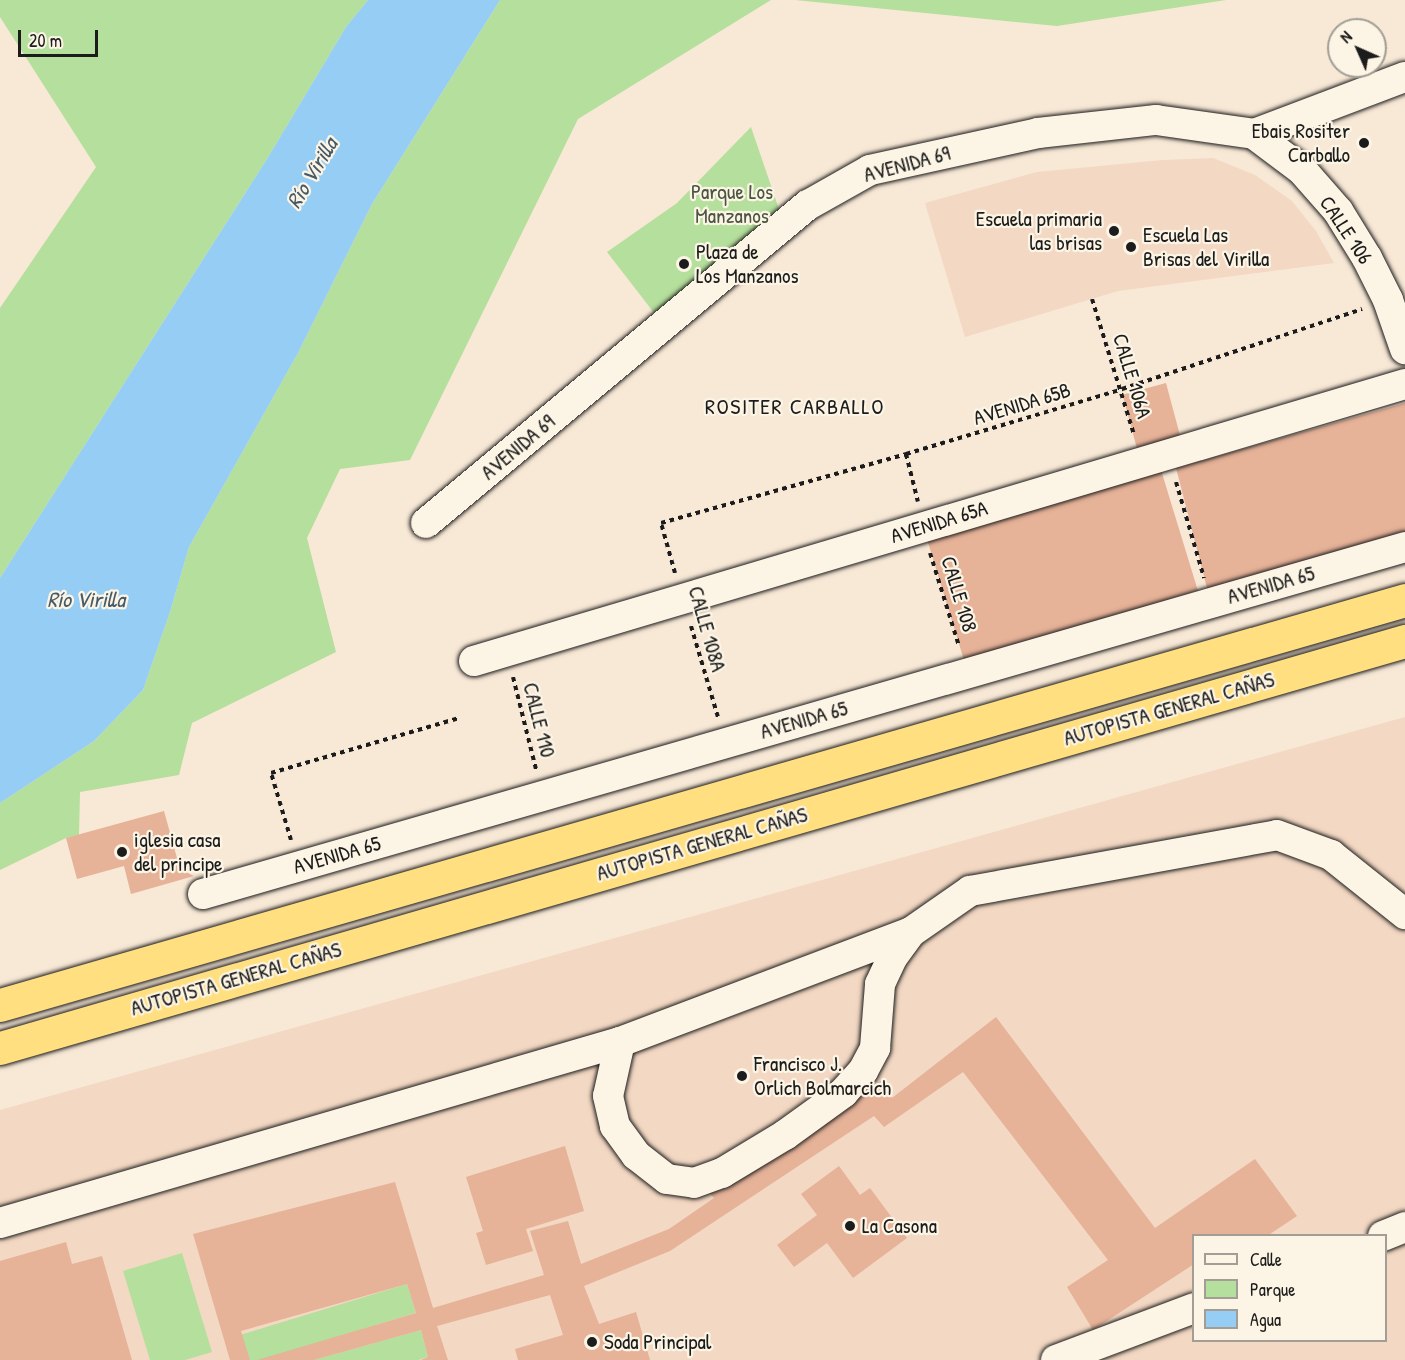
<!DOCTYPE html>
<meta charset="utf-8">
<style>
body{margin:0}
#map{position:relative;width:1405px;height:1360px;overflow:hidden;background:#f8e8d6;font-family:"Patrick Hand",sans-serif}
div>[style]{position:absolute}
.built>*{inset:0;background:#f3d8c3}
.green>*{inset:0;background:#b5df9c;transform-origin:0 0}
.water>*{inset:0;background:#95cdf4}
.building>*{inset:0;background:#e6b298;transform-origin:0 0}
.path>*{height:4px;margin-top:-2px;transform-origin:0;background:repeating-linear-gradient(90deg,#1c1c1c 0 4.5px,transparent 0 9px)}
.roads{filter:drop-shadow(0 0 2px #1c1c1c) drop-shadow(0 0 2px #1c1c1c)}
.minor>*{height:30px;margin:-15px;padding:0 15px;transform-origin:15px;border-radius:15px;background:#fcf5e5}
.highway>*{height:33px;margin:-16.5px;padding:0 16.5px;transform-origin:16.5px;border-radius:16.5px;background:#ffdf80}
.dots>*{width:16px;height:16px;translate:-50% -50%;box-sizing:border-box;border:3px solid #fcf5e5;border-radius:50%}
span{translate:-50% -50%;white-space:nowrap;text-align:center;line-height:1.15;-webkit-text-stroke:4.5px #fcf5e5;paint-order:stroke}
.poi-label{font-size:21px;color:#1c1c1c}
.right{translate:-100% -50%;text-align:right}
.left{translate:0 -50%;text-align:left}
.street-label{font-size:21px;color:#1c1c1c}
.park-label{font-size:21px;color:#4a5642}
.water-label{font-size:22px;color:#465a68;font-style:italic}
.neighbourhood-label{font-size:22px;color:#1c1c1c;letter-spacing:1.5px}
.legend{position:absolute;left:1192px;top:1234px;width:195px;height:108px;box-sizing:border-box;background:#fcf5e5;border:2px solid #a29e95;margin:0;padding:8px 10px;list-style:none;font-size:18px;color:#1c1c1c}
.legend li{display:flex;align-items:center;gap:12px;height:30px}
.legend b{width:30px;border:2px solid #a29e95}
.north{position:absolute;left:1327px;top:18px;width:60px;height:60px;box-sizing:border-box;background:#fcf5e5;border:2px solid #a29e95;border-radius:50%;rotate:315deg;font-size:16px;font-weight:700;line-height:24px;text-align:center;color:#1c1c1c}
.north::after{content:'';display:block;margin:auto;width:21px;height:27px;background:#1c1c1c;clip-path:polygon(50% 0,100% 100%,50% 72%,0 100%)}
.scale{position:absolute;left:18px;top:30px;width:80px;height:27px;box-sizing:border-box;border:3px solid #1c1c1c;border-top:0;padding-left:8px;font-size:18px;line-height:21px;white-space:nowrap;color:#1c1c1c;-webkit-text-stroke:4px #fcf5e5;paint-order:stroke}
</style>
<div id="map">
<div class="built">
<i style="clip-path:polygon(1213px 158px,1255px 175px,1292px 201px,1316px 231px,1334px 263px,1118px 291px,965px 337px,925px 203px,1037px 172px,1163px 160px)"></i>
<i style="clip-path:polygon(evenodd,1405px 717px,1405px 1360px,0 1360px,0 1110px,1405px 717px,1194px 1236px,1386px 1236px,1386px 1340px,1194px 1340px,1194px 1236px)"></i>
</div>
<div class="green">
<i style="clip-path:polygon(0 0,368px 0,346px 27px,267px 159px,0 578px,0 308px,96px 167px,0 17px)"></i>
<i style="clip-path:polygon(500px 0,771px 0,578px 119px,410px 460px,340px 469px,307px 538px,336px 652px,192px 723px,179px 775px,80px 792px,79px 835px,66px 838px,0 870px,0 803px,94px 741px,143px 690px,170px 612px,189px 547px,298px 353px,372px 204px)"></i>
<i style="clip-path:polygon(795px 0,1226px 0,1057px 26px)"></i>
<i style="clip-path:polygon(751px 127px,782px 218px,658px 318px,607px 252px,677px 203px)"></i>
<i style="clip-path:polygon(182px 1253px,212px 1352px,185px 1360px,150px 1360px,123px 1271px)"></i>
<i style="left:407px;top:1284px;width:30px;height:173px;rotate:73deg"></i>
<i style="clip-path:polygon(421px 1330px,428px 1357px,418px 1360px,314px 1360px)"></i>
</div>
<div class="water">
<i style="clip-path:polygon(368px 0,500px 0,372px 204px,298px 353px,189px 547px,170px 612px,143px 690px,94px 741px,0 803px,0 578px,267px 159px,346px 27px)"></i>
</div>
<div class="building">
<i style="left:1166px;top:383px;width:62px;height:45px;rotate:75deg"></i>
<i style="clip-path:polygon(1405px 403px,1405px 532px,1208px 592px,1176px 468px)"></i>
<i style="left:1161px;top:470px;width:126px;height:244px;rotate:73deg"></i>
<i style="clip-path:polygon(164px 811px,180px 869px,194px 876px,131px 894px,124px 866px,77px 879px,66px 838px)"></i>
<i style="clip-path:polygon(996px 1017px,1155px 1228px,1255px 1159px,1297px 1216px,1267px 1236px,1194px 1236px,1194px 1264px,1093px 1330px,1067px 1287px,1108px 1260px,963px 1072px,884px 1127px,874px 1116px,670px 1251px,584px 1286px,599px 1324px,636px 1312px,650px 1360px,518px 1360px,515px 1349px,563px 1335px,550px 1295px,437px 1326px,448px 1360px,421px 1360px,428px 1357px,421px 1330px,314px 1360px,257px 1360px,416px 1313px,407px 1284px,241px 1331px,250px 1360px,230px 1360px,193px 1234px,395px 1182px,433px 1308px,544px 1275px,530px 1231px,568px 1221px,581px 1264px,669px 1229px,714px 1198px,708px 1191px,882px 1080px,892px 1098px)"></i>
<i style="clip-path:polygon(565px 1146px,584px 1211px,526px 1229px,533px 1251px,486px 1265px,476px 1233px,483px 1231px,466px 1177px)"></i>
<i style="clip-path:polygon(839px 1166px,860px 1195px,870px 1188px,907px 1238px,853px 1278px,827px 1243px,794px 1267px,777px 1245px,817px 1215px,801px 1194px)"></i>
<i style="clip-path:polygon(66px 1242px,72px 1264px,102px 1256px,132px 1360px,0 1360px,0 1261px)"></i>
</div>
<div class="path">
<i style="left:1092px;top:299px;width:142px;rotate:72.8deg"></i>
<i style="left:906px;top:454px;width:49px;rotate:76deg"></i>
<i style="left:1176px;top:482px;width:100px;rotate:73.7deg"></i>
<i style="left:930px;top:553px;width:97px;rotate:72.7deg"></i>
<i style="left:675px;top:573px;width:52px;rotate:-105.6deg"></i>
<i style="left:661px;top:523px;width:255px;rotate:-15.7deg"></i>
<i style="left:906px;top:454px;width:226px;rotate:-16.7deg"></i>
<i style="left:1122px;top:389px;width:253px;rotate:-18.4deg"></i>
<i style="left:691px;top:626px;width:95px;rotate:73.5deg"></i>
<i style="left:513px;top:677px;width:95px;rotate:76deg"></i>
<i style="left:291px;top:840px;width:70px;rotate:-106.6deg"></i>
<i style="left:271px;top:773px;width:196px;rotate:-16.3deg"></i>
</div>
<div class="roads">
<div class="minor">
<i style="left:1254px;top:134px;width:60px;rotate:36.9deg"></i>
<i style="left:1302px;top:170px;width:55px;rotate:48.7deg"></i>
<i style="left:1338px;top:211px;width:55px;rotate:58.3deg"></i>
<i style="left:1367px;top:258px;width:47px;rotate:63.4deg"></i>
<i style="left:1388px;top:300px;width:52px;rotate:70.9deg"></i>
<i style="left:426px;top:523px;width:497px;rotate:-39.8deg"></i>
<i style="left:808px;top:205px;width:71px;rotate:-29.4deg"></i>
<i style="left:870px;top:170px;width:172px;rotate:-12.4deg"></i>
<i style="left:1038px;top:133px;width:119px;rotate:-6.3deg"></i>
<i style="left:1156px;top:120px;width:99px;rotate:8.1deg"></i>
<i style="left:1254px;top:134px;width:161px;rotate:-20.7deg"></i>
<i style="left:474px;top:661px;width:971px;rotate:-16.57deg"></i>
<i style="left:203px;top:894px;width:1251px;rotate:-16.1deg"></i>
<i style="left:620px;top:1042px;width:55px;rotate:102.5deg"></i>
<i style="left:608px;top:1096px;width:31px;rotate:77deg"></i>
<i style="left:615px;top:1126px;width:36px;rotate:54deg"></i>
<i style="left:636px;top:1155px;width:39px;rotate:38deg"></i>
<i style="left:667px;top:1179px;width:27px;rotate:8deg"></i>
<i style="left:694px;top:1183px;width:30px;rotate:-20deg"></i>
<i style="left:722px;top:1173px;width:74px;rotate:-31.1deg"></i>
<i style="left:785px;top:1135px;width:72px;rotate:-35.9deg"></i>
<i style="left:843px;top:1093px;width:30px;rotate:-48deg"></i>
<i style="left:863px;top:1071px;width:26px;rotate:-62deg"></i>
<i style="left:875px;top:1048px;width:64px;rotate:-85.5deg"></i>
<i style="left:880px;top:984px;width:29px;rotate:-65deg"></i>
<i style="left:892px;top:958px;width:32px;rotate:-54deg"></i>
<i style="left:0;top:1223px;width:646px;rotate:-16.27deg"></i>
<i style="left:620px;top:1042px;width:311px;rotate:-20.7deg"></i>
<i style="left:911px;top:932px;width:72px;rotate:-34.8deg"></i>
<i style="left:970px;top:891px;width:312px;rotate:-10.3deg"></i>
<i style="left:1277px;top:835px;width:58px;rotate:20.3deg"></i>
<i style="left:1331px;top:855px;width:95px;rotate:38.6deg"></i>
<i style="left:1383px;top:1236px;width:24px;rotate:-22deg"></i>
<i style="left:1056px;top:1360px;width:147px;rotate:-20.6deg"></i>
</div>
<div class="highway">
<i style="left:0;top:1005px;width:1462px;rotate:-16.08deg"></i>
<i style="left:0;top:1048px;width:1463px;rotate:-16.16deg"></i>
</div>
</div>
<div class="dots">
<i style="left:1364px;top:143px;background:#1c1c1c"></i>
<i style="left:1114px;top:231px;background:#1c1c1c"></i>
<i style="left:1131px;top:247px;background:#1c1c1c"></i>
<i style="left:684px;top:264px;background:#1c1c1c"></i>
<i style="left:122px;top:852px;background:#1c1c1c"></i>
<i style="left:742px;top:1076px;background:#1c1c1c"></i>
<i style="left:850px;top:1226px;background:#1c1c1c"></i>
<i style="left:592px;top:1342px;background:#1c1c1c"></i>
</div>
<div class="poi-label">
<span class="right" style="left:1350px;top:143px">Ebais Rositer<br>Carballo</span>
<span class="right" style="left:1102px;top:231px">Escuela primaria<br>las brisas</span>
<span class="left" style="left:1143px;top:247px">Escuela Las<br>Brisas del Virilla</span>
<span class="left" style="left:696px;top:264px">Plaza de<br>Los Manzanos</span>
<span class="left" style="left:134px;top:852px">iglesia casa<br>del principe</span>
<span class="left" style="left:754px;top:1076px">Francisco J.<br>Orlich Bolmarcich</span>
<span class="left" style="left:862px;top:1226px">La Casona</span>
<span class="left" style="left:604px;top:1342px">Soda Principal</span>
</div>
<div class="street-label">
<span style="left:907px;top:164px;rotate:-15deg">AVENIDA 69</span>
<span style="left:1346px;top:230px;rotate:56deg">CALLE 106</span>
<span style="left:1132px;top:376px;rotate:73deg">CALLE 106A</span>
<span style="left:1022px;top:404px;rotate:-17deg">AVENIDA 65B</span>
<span style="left:518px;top:447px;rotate:-40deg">AVENIDA 69</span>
<span style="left:939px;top:522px;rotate:-17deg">AVENIDA 65A</span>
<span style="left:1271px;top:585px;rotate:-16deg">AVENIDA 65</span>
<span style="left:959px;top:594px;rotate:73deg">CALLE 108</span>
<span style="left:707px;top:629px;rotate:74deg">CALLE 108A</span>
<span style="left:1169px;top:709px;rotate:-16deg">AUTOPISTA GENERAL CAÑAS</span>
<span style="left:539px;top:720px;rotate:76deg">CALLE 110</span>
<span style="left:804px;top:720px;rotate:-16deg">AVENIDA 65</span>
<span style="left:702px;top:844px;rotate:-16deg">AUTOPISTA GENERAL CAÑAS</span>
<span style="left:337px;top:855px;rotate:-16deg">AVENIDA 65</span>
<span style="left:236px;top:979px;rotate:-16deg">AUTOPISTA GENERAL CAÑAS</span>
</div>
<div class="park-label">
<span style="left:732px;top:204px">Parque Los<br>Manzanos</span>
</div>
<div class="water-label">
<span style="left:312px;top:173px;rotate:-59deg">Río Virilla</span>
<span style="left:86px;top:600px">Río Virilla</span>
</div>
<div class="neighbourhood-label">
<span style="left:795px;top:407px">ROSITER CARBALLO</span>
</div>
<ul class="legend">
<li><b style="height:8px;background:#fcf5e5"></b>Calle</li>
<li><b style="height:16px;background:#b5df9c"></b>Parque</li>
<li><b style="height:16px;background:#95cdf4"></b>Agua</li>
</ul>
<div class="north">N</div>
<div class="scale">20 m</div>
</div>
